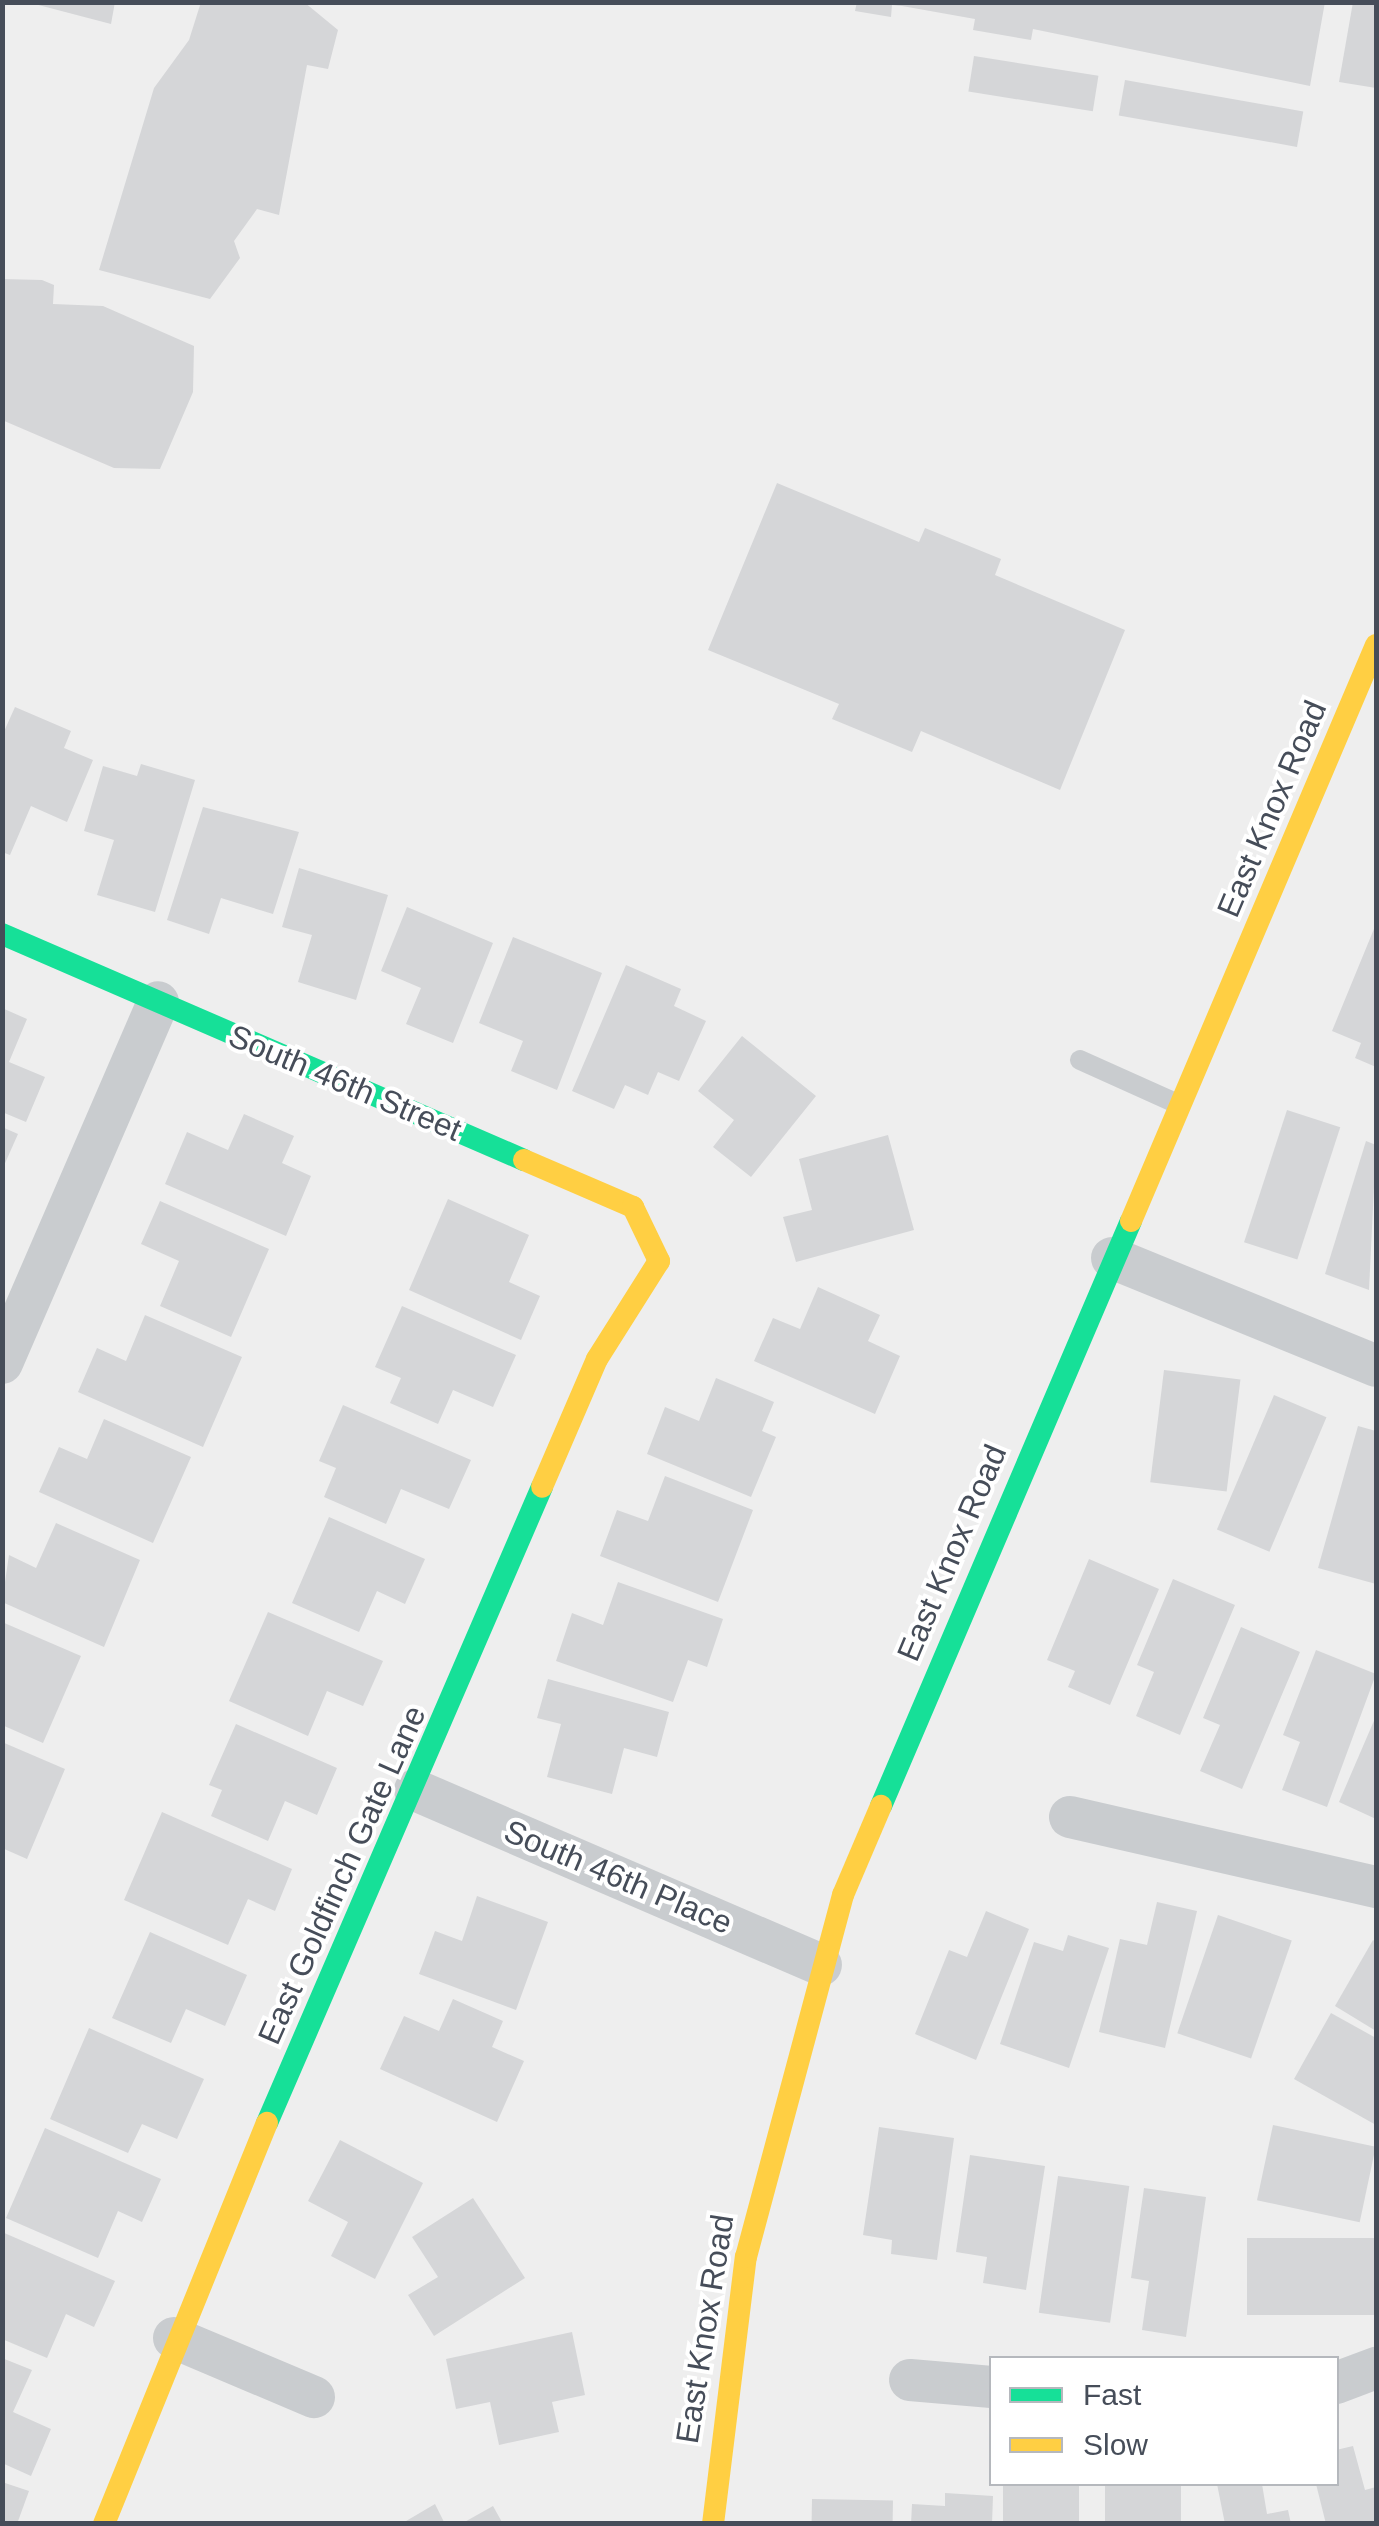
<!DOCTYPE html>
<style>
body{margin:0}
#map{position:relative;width:1379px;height:2526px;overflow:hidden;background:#eee;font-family:Helvetica,sans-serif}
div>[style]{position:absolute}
.building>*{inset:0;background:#d5d6d8;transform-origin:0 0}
.lane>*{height:20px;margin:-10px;padding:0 10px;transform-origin:10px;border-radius:10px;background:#c9cccf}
.street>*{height:42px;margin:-21px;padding:0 21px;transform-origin:21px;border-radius:21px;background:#c9cccf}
.fast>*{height:22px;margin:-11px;padding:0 11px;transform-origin:11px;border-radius:11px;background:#16e098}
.slow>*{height:22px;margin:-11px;padding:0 11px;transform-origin:11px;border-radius:11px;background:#ffcf43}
span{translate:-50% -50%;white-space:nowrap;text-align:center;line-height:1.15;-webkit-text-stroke:8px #fff;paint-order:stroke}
.street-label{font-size:32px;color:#464d59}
.frame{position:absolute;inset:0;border:5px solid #464d59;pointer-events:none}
.legend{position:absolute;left:989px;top:2356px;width:350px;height:130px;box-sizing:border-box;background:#fff;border:2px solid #b5b8bd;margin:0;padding:12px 18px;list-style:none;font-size:30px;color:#464d59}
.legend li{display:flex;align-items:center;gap:20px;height:50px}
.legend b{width:50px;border:2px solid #b5b8bd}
</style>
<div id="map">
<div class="building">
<i style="clip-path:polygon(27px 2px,115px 2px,111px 24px)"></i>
<i style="clip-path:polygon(201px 2px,304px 2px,338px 30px,328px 69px,307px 65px,279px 215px,257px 209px,234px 241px,240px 258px,210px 299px,99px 270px,154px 88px,189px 40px)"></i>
<i style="clip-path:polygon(857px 2px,1325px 2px,1310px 86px,1033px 29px,1031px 40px,973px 30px,975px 19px,902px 6px,892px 5px,891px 17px,855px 11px)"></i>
<i style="clip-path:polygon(1353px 2px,1376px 2px,1376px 88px,1339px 82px)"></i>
<i style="left:974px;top:56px;width:126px;height:36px;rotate:9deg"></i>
<i style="left:1125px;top:80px;width:181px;height:36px;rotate:10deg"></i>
<i style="clip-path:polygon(2px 279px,42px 280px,54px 285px,53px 304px,103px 306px,194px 346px,193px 392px,160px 469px,114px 468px,2px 420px)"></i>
<i style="clip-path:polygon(777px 483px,919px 542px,925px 528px,1001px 559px,995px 575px,1125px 630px,1060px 790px,921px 731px,912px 752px,832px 719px,839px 704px,708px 650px)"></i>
<i style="clip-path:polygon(15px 707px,71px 731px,64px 748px,93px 760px,67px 822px,31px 806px,10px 855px,2px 852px,2px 736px)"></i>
<i style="clip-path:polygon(141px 764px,195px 780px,155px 912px,97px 895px,114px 840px,84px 831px,103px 766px,137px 776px)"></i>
<i style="clip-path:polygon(203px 807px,299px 832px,273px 914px,221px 898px,209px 934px,167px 920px)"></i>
<i style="clip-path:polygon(299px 868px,388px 895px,356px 1000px,298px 982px,312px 935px,282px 927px)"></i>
<i style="clip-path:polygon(407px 907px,493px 943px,453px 1043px,406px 1024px,421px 988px,381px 971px)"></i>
<i style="clip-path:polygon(1376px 924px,1376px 1067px,1355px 1058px,1361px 1043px,1332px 1031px)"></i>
<i style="clip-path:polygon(513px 937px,602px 973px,557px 1090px,511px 1071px,523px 1041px,479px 1023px)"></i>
<i style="clip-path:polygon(626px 965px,681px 989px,674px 1006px,706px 1021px,679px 1081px,658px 1072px,648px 1095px,625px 1085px,614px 1109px,572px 1091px)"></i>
<i style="clip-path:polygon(2px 1008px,27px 1019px,9px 1062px,45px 1077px,26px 1122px,2px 1112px)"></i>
<i style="clip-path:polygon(742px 1036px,816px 1096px,751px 1177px,713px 1147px,734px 1120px,698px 1091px)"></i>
<i style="left:1287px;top:1110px;width:56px;height:139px;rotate:18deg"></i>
<i style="clip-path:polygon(244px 1114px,294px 1136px,282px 1163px,311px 1176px,286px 1236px,165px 1184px,187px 1132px,228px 1150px)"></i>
<i style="clip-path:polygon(2px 1127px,18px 1134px,2px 1170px)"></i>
<i style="clip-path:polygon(888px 1135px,914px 1230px,796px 1262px,783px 1217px,812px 1210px,799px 1159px)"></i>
<i style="clip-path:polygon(1366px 1141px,1376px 1145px,1369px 1290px,1325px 1274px)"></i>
<i style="clip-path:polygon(448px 1199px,529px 1235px,509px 1282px,540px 1296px,521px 1340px,409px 1290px)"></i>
<i style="clip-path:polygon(160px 1201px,269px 1249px,231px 1337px,160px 1306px,179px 1261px,141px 1244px)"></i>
<i style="clip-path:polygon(818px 1287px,880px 1315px,868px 1341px,900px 1356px,875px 1414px,754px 1361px,773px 1318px,800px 1329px)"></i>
<i style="clip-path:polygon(402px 1306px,516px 1355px,493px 1407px,453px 1390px,438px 1424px,390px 1403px,401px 1378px,375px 1367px)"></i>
<i style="clip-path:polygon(145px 1315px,242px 1357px,203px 1447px,78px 1392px,97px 1348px,126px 1361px)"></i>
<i style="left:1164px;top:1370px;width:77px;height:113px;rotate:7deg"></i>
<i style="clip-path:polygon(716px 1378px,774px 1402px,762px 1431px,776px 1437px,751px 1497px,647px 1454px,665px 1407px,699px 1421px)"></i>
<i style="left:1274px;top:1395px;width:57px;height:146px;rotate:23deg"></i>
<i style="clip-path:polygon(343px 1405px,471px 1460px,449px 1509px,401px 1489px,386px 1524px,324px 1497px,336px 1468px,319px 1461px)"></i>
<i style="clip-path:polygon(104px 1419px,191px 1457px,153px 1543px,39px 1492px,59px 1447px,87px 1459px)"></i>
<i style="clip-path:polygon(1358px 1426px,1376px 1431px,1376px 1584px,1318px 1568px)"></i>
<i style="clip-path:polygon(665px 1476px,753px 1510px,718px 1602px,600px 1556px,617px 1510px,648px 1521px)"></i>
<i style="clip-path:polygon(329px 1517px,425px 1559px,405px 1604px,377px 1591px,359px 1632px,292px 1603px)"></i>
<i style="clip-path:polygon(56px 1523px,140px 1560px,104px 1647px,2px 1602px,9px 1555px,36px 1568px)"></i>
<i style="clip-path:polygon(1089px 1559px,1159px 1589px,1110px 1705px,1068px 1687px,1075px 1671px,1047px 1660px)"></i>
<i style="clip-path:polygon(1173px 1579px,1235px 1605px,1180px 1735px,1136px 1716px,1154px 1672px,1137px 1665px)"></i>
<i style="clip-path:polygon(618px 1582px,723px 1619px,707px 1667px,688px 1660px,673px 1702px,556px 1661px,572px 1613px,603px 1625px)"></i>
<i style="clip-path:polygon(268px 1612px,383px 1661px,363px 1706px,327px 1691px,308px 1736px,229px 1701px)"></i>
<i style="clip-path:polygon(2px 1622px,81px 1656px,43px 1743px,2px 1725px)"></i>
<i style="clip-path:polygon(1241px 1627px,1300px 1652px,1242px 1789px,1200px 1771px,1220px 1725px,1203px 1718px)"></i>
<i style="clip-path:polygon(1316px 1650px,1376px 1674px,1327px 1807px,1282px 1790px,1300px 1742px,1283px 1735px)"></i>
<i style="clip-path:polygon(548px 1679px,669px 1712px,657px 1757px,624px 1748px,612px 1794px,547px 1777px,561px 1724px,537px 1718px)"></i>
<i style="clip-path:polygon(1376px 1716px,1376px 1819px,1339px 1802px)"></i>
<i style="clip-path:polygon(236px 1724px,337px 1768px,317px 1815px,285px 1801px,268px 1841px,211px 1816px,222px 1790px,209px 1785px)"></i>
<i style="clip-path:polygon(2px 1742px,65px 1769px,27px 1859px,2px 1848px)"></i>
<i style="clip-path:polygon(162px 1812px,292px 1869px,275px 1911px,248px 1899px,228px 1945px,124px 1900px)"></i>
<i style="clip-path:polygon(477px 1896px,548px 1922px,516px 2010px,419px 1974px,435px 1931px,462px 1941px)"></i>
<i style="clip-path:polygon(1157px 1902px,1197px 1911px,1165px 2048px,1099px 2032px,1120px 1939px,1147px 1945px)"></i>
<i style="clip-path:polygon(986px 1911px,1029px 1929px,976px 2060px,915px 2034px,949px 1950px,967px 1957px)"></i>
<i style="left:1218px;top:1915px;width:78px;height:125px;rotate:19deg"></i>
<i style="clip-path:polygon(150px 1932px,247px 1975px,225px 2026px,186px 2009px,171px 2043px,112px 2018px)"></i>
<i style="clip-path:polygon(1068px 1935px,1109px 1948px,1069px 2068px,1000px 2044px,1034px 1942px,1063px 1951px)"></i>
<i style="clip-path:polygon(1373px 1940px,1376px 1942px,1376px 2031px,1335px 2006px)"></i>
<i style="clip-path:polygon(453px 1999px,503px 2021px,492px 2047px,524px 2061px,497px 2122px,380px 2069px,404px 2016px,439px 2031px)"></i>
<i style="clip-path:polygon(1331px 2013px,1376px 2038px,1376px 2125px,1294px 2079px)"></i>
<i style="clip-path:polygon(89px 2028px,204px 2079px,177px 2139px,142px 2124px,128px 2153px,50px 2119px)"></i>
<i style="left:1273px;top:2125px;width:105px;height:77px;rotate:12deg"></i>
<i style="clip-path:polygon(879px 2127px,954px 2138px,937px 2260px,891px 2254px,892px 2240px,863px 2235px)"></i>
<i style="clip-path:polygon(45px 2128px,161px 2179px,142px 2222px,118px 2211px,98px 2258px,6px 2218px)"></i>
<i style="clip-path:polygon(340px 2140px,423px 2183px,375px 2279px,331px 2256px,348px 2222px,308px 2201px)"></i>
<i style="clip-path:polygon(970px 2155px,1045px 2166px,1026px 2290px,983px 2283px,987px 2257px,956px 2252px)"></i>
<i style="left:1058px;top:2176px;width:72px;height:138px;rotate:8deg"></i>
<i style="clip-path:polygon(1144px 2188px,1206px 2197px,1186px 2337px,1142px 2330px,1149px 2281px,1131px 2278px)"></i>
<i style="clip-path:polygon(473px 2198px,525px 2278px,434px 2336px,408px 2295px,438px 2277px,412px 2237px)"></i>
<i style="clip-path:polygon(2px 2232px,115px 2281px,94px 2327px,66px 2314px,47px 2358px,2px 2339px)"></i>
<i style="left:1376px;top:2238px;width:77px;height:129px;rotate:90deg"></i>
<i style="clip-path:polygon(572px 2332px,585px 2395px,552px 2402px,559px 2432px,499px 2445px,490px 2402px,456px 2409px,446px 2359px)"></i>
<i style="clip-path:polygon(2px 2358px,32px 2370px,13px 2412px,51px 2429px,31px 2476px,2px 2463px)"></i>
<i style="clip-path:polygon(1353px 2446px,1365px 2490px,1376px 2487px,1376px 2524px,1326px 2524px,1316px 2484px,1336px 2484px,1336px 2450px)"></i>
<i style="clip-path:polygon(2px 2482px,29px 2491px,17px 2524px,2px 2524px)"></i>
<i style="left:1003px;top:2484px;width:76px;height:40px"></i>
<i style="left:1105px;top:2484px;width:76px;height:40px"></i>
<i style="clip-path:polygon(1217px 2484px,1262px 2484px,1267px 2514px,1288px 2510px,1291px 2524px,1225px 2524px)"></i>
<i style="clip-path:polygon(945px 2493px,993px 2496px,992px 2524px,911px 2524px,912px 2504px,945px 2506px)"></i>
<i style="left:812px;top:2499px;width:81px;height:25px;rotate:1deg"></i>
<i style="clip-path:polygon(435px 2504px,445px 2524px,401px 2524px)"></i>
<i style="clip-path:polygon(493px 2506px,503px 2524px,461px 2524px)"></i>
</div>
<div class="lane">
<i style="left:1080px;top:1060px;width:107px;rotate:24.2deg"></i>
</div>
<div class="street">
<i style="left:1112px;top:1258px;width:285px;rotate:22.2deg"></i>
<i style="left:2px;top:1363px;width:393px;rotate:-66.6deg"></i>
<i style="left:415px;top:1790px;width:442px;rotate:23.3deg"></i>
<i style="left:1070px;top:1817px;width:314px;rotate:12.9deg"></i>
<i style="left:174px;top:2338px;width:152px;rotate:22.9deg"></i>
<i style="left:910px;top:2380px;width:82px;rotate:4.9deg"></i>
<i style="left:1336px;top:2383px;width:43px;rotate:-20.6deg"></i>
</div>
<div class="fast">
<i style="left:2px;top:934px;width:569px;rotate:23.41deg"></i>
<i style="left:881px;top:1806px;width:636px;rotate:-66.86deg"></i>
<i style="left:267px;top:2123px;width:693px;rotate:-66.62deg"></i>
</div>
<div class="slow">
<i style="left:524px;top:1160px;width:119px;rotate:23.3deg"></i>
<i style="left:633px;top:1207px;width:60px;rotate:64.3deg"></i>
<i style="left:659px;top:1261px;width:116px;rotate:122.3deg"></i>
<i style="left:597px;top:1359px;width:139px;rotate:113.3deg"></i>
<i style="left:1131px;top:1221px;width:626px;rotate:-66.96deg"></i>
<i style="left:104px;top:2524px;width:433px;rotate:-67.9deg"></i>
<i style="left:713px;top:2524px;width:269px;rotate:-83deg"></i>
<i style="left:746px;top:2257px;width:375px;rotate:-75deg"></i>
<i style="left:843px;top:1895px;width:97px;rotate:-66.9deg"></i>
</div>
<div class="street-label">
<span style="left:1272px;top:809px;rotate:-67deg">East Knox Road</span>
<span style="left:345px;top:1083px;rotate:23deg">South 46th Street</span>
<span style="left:952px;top:1553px;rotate:-67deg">East Knox Road</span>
<span style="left:342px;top:1875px;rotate:-66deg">East Goldfinch Gate Lane</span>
<span style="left:618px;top:1877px;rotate:23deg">South 46th Place</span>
<span style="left:705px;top:2329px;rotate:-81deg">East Knox Road</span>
</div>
<div class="frame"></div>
<ul class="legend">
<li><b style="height:12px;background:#16e098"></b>Fast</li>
<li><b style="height:12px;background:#ffcf43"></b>Slow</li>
</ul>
</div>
